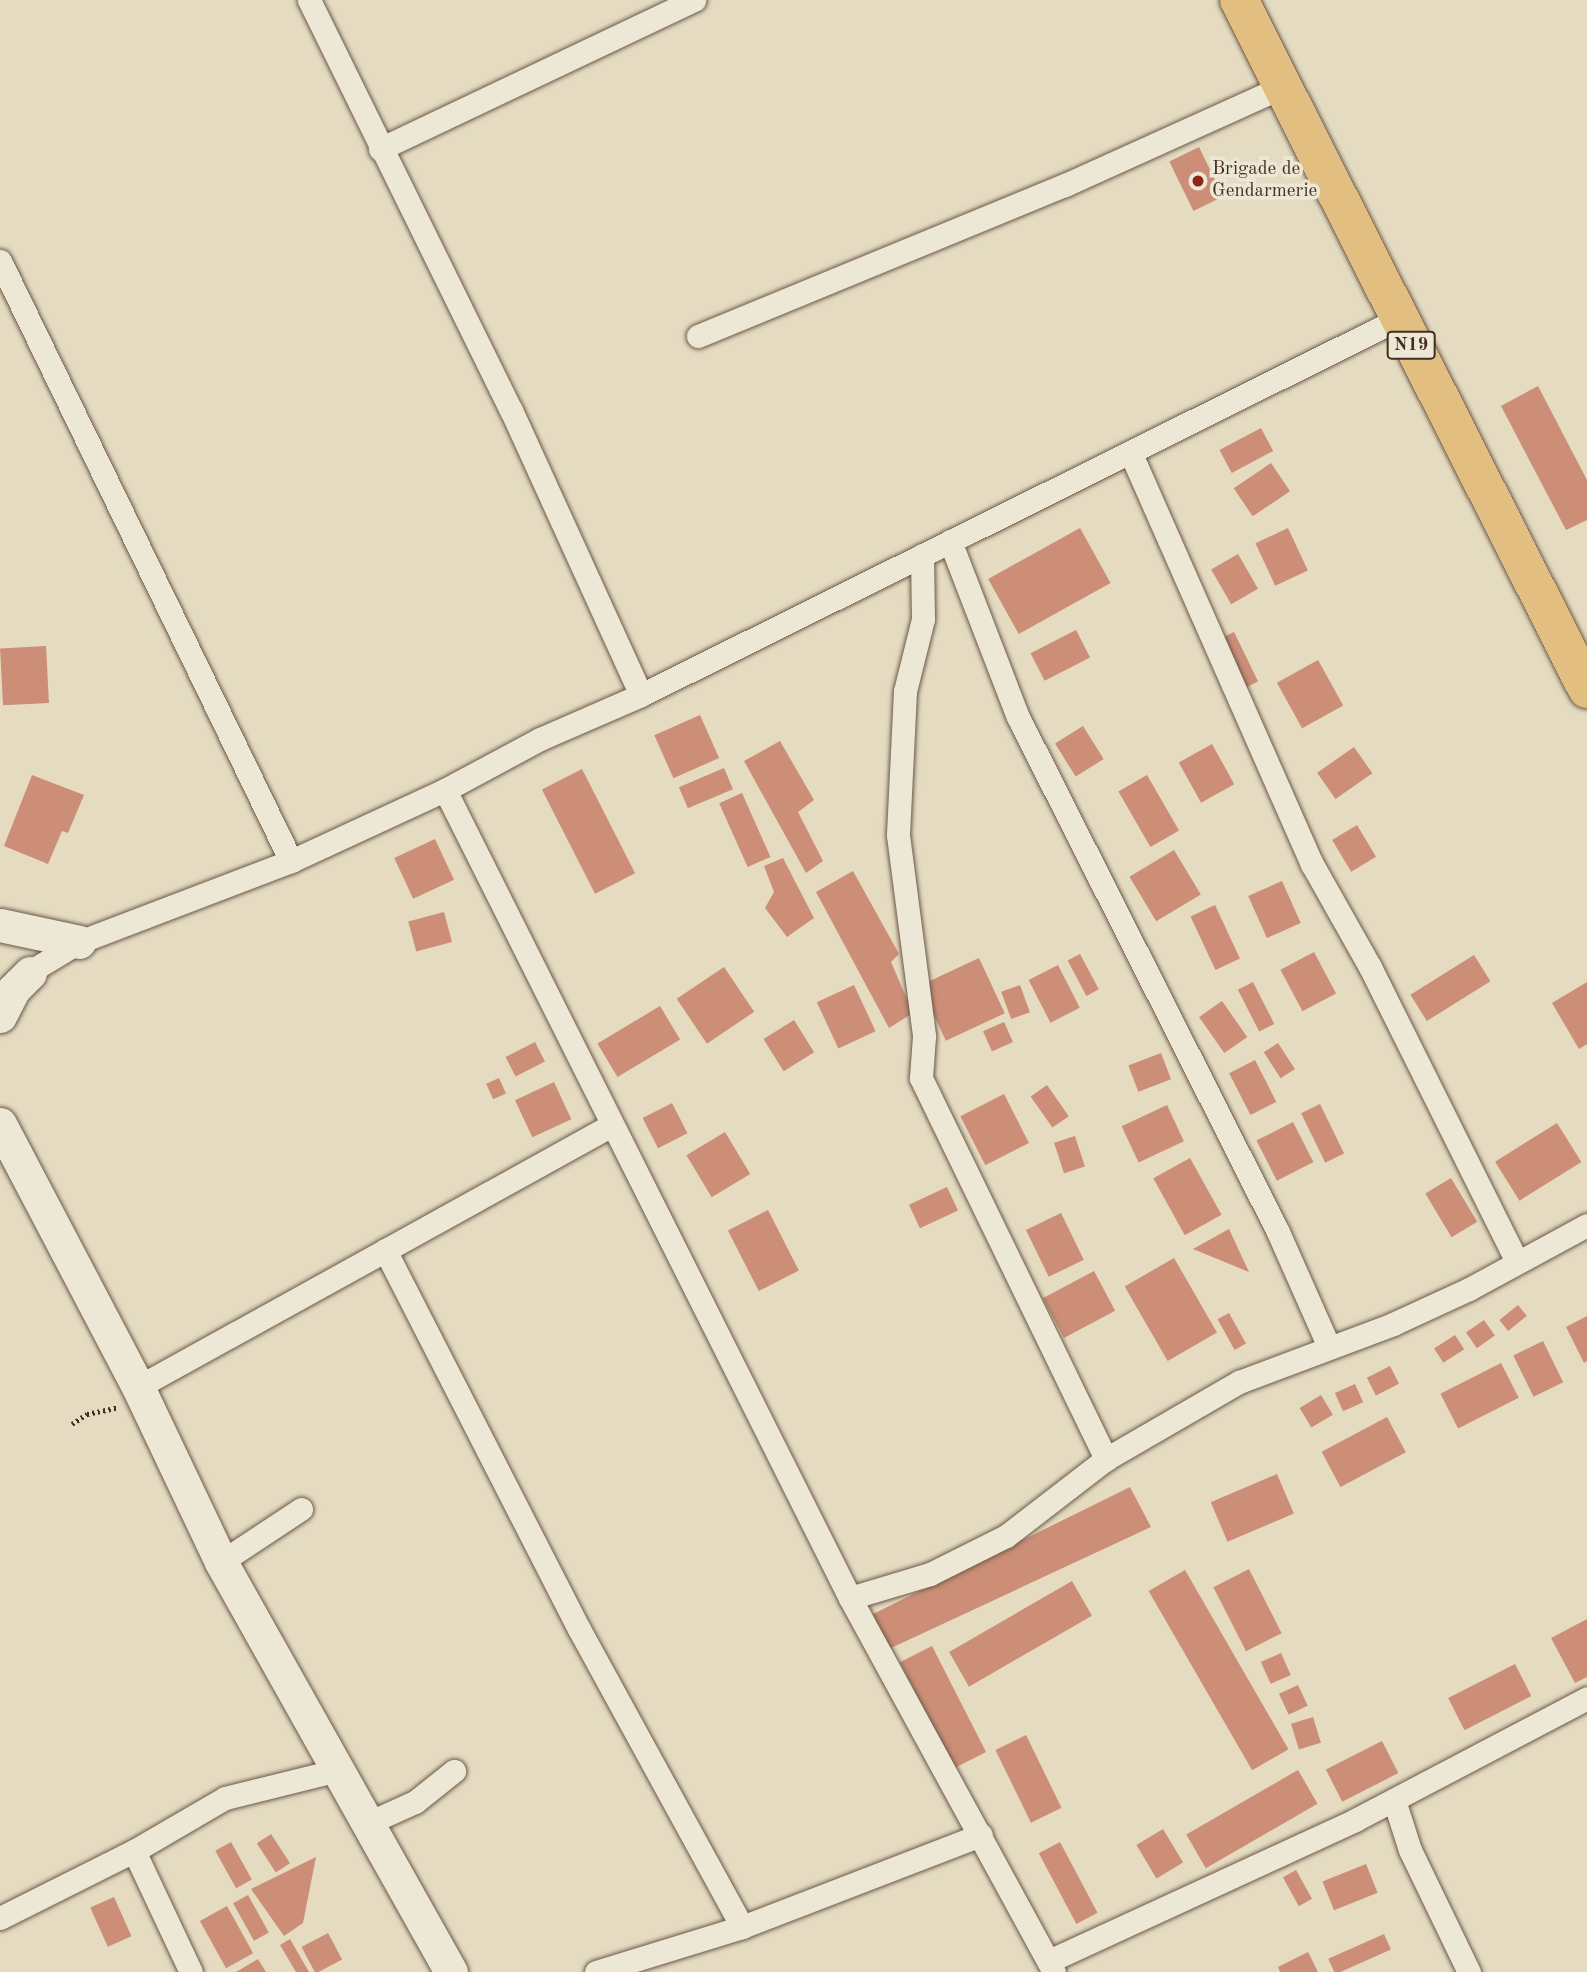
<!DOCTYPE html>
<style>
body{margin:0}
#map{position:relative;width:1587px;height:1972px;overflow:hidden;background:#e4dbc0;font-family:"Old Standard TT",serif}
div>[style]{position:absolute}
.building>*{inset:0;background:#cc8e77;transform-origin:0 0}
.path>*{height:4.5px;margin-top:-2.25px;transform-origin:0;background:repeating-linear-gradient(90deg,#432c21 0 2px,transparent 0 5.5px)}
.roads{filter:drop-shadow(0 0 2px #6b5849) drop-shadow(0 0 2px #6b5849)}
.street>*{height:23px;margin:-11.5px;padding:0 11.5px;transform-origin:11.5px;border-radius:11.5px;background:#ede8d6}
.secondary>*{height:33px;margin:-16.5px;padding:0 16.5px;transform-origin:16.5px;border-radius:16.5px;background:#ede8d6}
.highway>*{height:38px;margin:-19px;padding:0 19px;transform-origin:19px;border-radius:19px;background:#e2be80}
.dots>*{width:19px;height:19px;translate:-50% -50%;box-sizing:border-box;border:4px solid #ede8d6;border-radius:50%}
span{translate:-50% -50%;white-space:nowrap;text-align:center;line-height:1.15;-webkit-text-stroke:7px #ede8d6;paint-order:stroke}
.shield-label span{padding:2px 5px;background:#ede8d6;border:2px solid;border-radius:5px;-webkit-text-stroke-width:0}
.shield-label{font-size:18px;color:#432c21;font-weight:700}
.poi-label{font-size:19px;color:#432c21}
.left{translate:0 -50%;text-align:left}
</style>
<div id="map">
<div class="building">
<i style="left:1199px;top:147px;width:55px;height:33px;rotate:64deg"></i>
<i style="clip-path:polygon(1538px 386px,1587px 480px,1587px 520px,1566px 530px,1501px 406px)"></i>
<i style="left:1261px;top:428px;width:26px;height:47px;rotate:62deg"></i>
<i style="left:1271px;top:463px;width:34px;height:45px;rotate:56deg"></i>
<i style="left:1080px;top:528px;width:63px;height:105px;rotate:61deg"></i>
<i style="left:1288px;top:528px;width:47px;height:36px;rotate:65deg"></i>
<i style="left:1238px;top:554px;width:40px;height:31px;rotate:60deg"></i>
<i style="left:1076px;top:630px;width:31px;height:51px;rotate:63deg"></i>
<i style="left:1234px;top:632px;width:55px;height:16px;rotate:64deg"></i>
<i style="left:46px;top:646px;width:57px;height:46px;rotate:87deg"></i>
<i style="left:1318px;top:660px;width:52px;height:47px;rotate:61deg"></i>
<i style="left:700px;top:715px;width:47px;height:50px;rotate:66deg"></i>
<i style="left:1083px;top:726px;width:39px;height:33px;rotate:58deg"></i>
<i style="clip-path:polygon(780px 741px,814px 800px,798px 812px,823px 861px,806px 873px,744px 761px)"></i>
<i style="left:1212px;top:744px;width:46px;height:38px;rotate:61deg"></i>
<i style="left:1354px;top:747px;width:32px;height:45px;rotate:55deg"></i>
<i style="left:724px;top:768px;width:23px;height:49px;rotate:67deg"></i>
<i style="left:582px;top:769px;width:117px;height:45px;rotate:63deg"></i>
<i style="clip-path:polygon(32px 775px,84px 795px,68px 833px,62px 831px,48px 864px,4px 846px)"></i>
<i style="left:1147px;top:775px;width:64px;height:33px;rotate:60deg"></i>
<i style="left:742px;top:793px;width:70px;height:25px;rotate:66deg"></i>
<i style="left:1357px;top:825px;width:37px;height:29px;rotate:59deg"></i>
<i style="left:435px;top:839px;width:45px;height:45px;rotate:65deg"></i>
<i style="left:1174px;top:850px;width:52px;height:52px;rotate:59deg"></i>
<i style="clip-path:polygon(783px 858px,814px 918px,787px 937px,765px 908px,774px 892px,764px 866px)"></i>
<i style="clip-path:polygon(853px 871px,899px 954px,891px 962px,913px 1013px,889px 1028px,816px 892px)"></i>
<i style="left:1282px;top:881px;width:46px;height:37px;rotate:66deg"></i>
<i style="left:1215px;top:905px;width:59px;height:27px;rotate:65deg"></i>
<i style="left:444px;top:912px;width:31px;height:37px;rotate:75deg"></i>
<i style="left:1314px;top:952px;width:47px;height:38px;rotate:62deg"></i>
<i style="left:1080px;top:954px;width:40px;height:14px;rotate:62deg"></i>
<i style="left:1474px;top:955px;width:31px;height:75px;rotate:58deg"></i>
<i style="left:979px;top:958px;width:61px;height:65px;rotate:65deg"></i>
<i style="left:1058px;top:965px;width:48px;height:33px;rotate:63deg"></i>
<i style="left:724px;top:967px;width:54px;height:57px;rotate:56deg"></i>
<i style="left:1253px;top:982px;width:47px;height:17px;rotate:63deg"></i>
<i style="clip-path:polygon(1587px 982px,1587px 1044px,1579px 1049px,1552px 1003px)"></i>
<i style="left:854px;top:985px;width:51px;height:41px;rotate:65deg"></i>
<i style="left:1020px;top:985px;width:29px;height:20px;rotate:70deg"></i>
<i style="left:1222px;top:1001px;width:44px;height:28px;rotate:55deg"></i>
<i style="left:660px;top:1006px;width:39px;height:73px;rotate:59deg"></i>
<i style="left:794px;top:1020px;width:38px;height:36px;rotate:58deg"></i>
<i style="left:1004px;top:1022px;width:22px;height:23px;rotate:66deg"></i>
<i style="left:535px;top:1042px;width:22px;height:33px;rotate:63deg"></i>
<i style="left:1278px;top:1043px;width:31px;height:17px;rotate:57deg"></i>
<i style="left:1161px;top:1053px;width:28px;height:35px;rotate:69deg"></i>
<i style="left:1255px;top:1060px;width:47px;height:29px;rotate:63deg"></i>
<i style="left:499px;top:1078px;width:17px;height:14px;rotate:66deg"></i>
<i style="left:554px;top:1082px;width:41px;height:43px;rotate:65deg"></i>
<i style="left:1047px;top:1085px;width:38px;height:20px;rotate:55deg"></i>
<i style="left:1004px;top:1094px;width:55px;height:49px;rotate:63deg"></i>
<i style="left:672px;top:1103px;width:34px;height:33px;rotate:63deg"></i>
<i style="left:1320px;top:1104px;width:55px;height:21px;rotate:64deg"></i>
<i style="left:1167px;top:1105px;width:40px;height:50px;rotate:65deg"></i>
<i style="left:1293px;top:1122px;width:45px;height:41px;rotate:63deg"></i>
<i style="left:1557px;top:1123px;width:46px;height:73px;rotate:58deg"></i>
<i style="left:725px;top:1132px;width:49px;height:45px;rotate:59deg"></i>
<i style="left:1075px;top:1136px;width:32px;height:22px;rotate:72deg"></i>
<i style="left:1190px;top:1158px;width:65px;height:42px;rotate:61deg"></i>
<i style="left:1451px;top:1178px;width:51px;height:30px;rotate:59deg"></i>
<i style="left:947px;top:1187px;width:26px;height:42px;rotate:65deg"></i>
<i style="left:768px;top:1210px;width:68px;height:45px;rotate:63deg"></i>
<i style="left:1061px;top:1213px;width:52px;height:39px;rotate:64deg"></i>
<i style="clip-path:polygon(1229px 1229px,1249px 1272px,1193px 1249px)"></i>
<i style="left:1174px;top:1258px;width:86px;height:57px;rotate:60deg"></i>
<i style="left:1094px;top:1271px;width:45px;height:58px;rotate:62deg"></i>
<i style="left:1518px;top:1305px;width:14px;height:24px;rotate:51deg"></i>
<i style="left:1229px;top:1313px;width:35px;height:13px;rotate:61deg"></i>
<i style="clip-path:polygon(1587px 1316px,1587px 1361px,1584px 1363px,1566px 1327px)"></i>
<i style="left:1484px;top:1320px;width:19px;height:22px;rotate:55deg"></i>
<i style="left:1455px;top:1335px;width:17px;height:25px;rotate:57deg"></i>
<i style="left:1543px;top:1341px;width:46px;height:33px;rotate:64deg"></i>
<i style="left:1501px;top:1363px;width:39px;height:68px;rotate:63deg"></i>
<i style="left:1390px;top:1366px;width:20px;height:26px;rotate:63deg"></i>
<i style="left:1355px;top:1384px;width:20px;height:22px;rotate:66deg"></i>
<i style="left:1321px;top:1395px;width:23px;height:25px;rotate:59deg"></i>
<i style="left:1387px;top:1417px;width:40px;height:74px;rotate:62deg"></i>
<i style="left:1277px;top:1474px;width:43px;height:72px;rotate:67deg"></i>
<i style="clip-path:polygon(1130px 1487px,1151px 1527px,891px 1648px,869px 1616px)"></i>
<i style="left:1249px;top:1569px;width:72px;height:40px;rotate:63deg"></i>
<i style="left:1185px;top:1570px;width:207px;height:42px;rotate:60deg"></i>
<i style="left:1072px;top:1581px;width:40px;height:142px;rotate:60deg"></i>
<i style="clip-path:polygon(1587px 1619px,1587px 1677px,1575px 1683px,1551px 1638px)"></i>
<i style="left:932px;top:1646px;width:119px;height:36px;rotate:63deg"></i>
<i style="left:1281px;top:1653px;width:24px;height:22px;rotate:66deg"></i>
<i style="left:1515px;top:1664px;width:36px;height:75px;rotate:63deg"></i>
<i style="left:1298px;top:1685px;width:23px;height:21px;rotate:65deg"></i>
<i style="left:1313px;top:1717px;width:27px;height:23px;rotate:73deg"></i>
<i style="left:1026px;top:1735px;width:81px;height:34px;rotate:64deg"></i>
<i style="left:1382px;top:1741px;width:36px;height:63px;rotate:63deg"></i>
<i style="left:1298px;top:1770px;width:39px;height:129px;rotate:60deg"></i>
<i style="left:1163px;top:1829px;width:39px;height:31px;rotate:59deg"></i>
<i style="left:271px;top:1834px;width:35px;height:17px;rotate:57deg"></i>
<i style="left:231px;top:1842px;width:43px;height:18px;rotate:61deg"></i>
<i style="left:1060px;top:1842px;width:80px;height:24px;rotate:62deg"></i>
<i style="clip-path:polygon(316px 1857px,303px 1923px,284px 1936px,251px 1889px)"></i>
<i style="left:1366px;top:1864px;width:31px;height:47px;rotate:68deg"></i>
<i style="left:1296px;top:1870px;width:33px;height:15px;rotate:61deg"></i>
<i style="left:248px;top:1895px;width:43px;height:17px;rotate:61deg"></i>
<i style="left:114px;top:1897px;width:43px;height:26px;rotate:66deg"></i>
<i style="left:227px;top:1906px;width:54px;height:31px;rotate:61deg"></i>
<i style="left:328px;top:1933px;width:30px;height:30px;rotate:62deg"></i>
<i style="left:1384px;top:1934px;width:17px;height:61px;rotate:66deg"></i>
<i style="clip-path:polygon(290px 1939px,309px 1972px,296px 1972px,280px 1945px)"></i>
<i style="clip-path:polygon(1308px 1952px,1318px 1972px,1280px 1972px,1278px 1967px)"></i>
<i style="clip-path:polygon(258px 1959px,266px 1972px,236px 1972px)"></i>
</div>
<div class="path">
<i style="left:72px;top:1424px;width:18px;rotate:-34deg"></i>
<i style="left:87px;top:1414px;width:30px;rotate:-12deg"></i>
</div>
<div class="roads">
<div class="street">
<i style="left:309px;top:0;width:457px;rotate:63.8deg"></i>
<i style="left:511px;top:410px;width:313px;rotate:65.5deg"></i>
<i style="left:380px;top:149px;width:348px;rotate:-25.4deg"></i>
<i style="left:0;top:261px;width:667px;rotate:64.13deg"></i>
<i style="left:698px;top:336px;width:397px;rotate:-22.4deg"></i>
<i style="left:1065px;top:185px;width:238px;rotate:-24.3deg"></i>
<i style="left:1131px;top:454px;width:448px;rotate:66.2deg"></i>
<i style="left:1312px;top:864px;width:118px;rotate:60.6deg"></i>
<i style="left:1370px;top:967px;width:327px;rotate:63.5deg"></i>
<i style="left:950px;top:541px;width:189px;rotate:68.9deg"></i>
<i style="left:1018px;top:717px;width:577px;rotate:63.21deg"></i>
<i style="left:1278px;top:1232px;width:126px;rotate:66.1deg"></i>
<i style="left:922px;top:555px;width:64px;rotate:89.1deg"></i>
<i style="left:923px;top:619px;width:74px;rotate:104deg"></i>
<i style="left:905px;top:691px;width:144px;rotate:92.8deg"></i>
<i style="left:898px;top:835px;width:203px;rotate:82.6deg"></i>
<i style="left:924px;top:1036px;width:42px;rotate:94.1deg"></i>
<i style="left:921px;top:1078px;width:424px;rotate:64.1deg"></i>
<i style="left:445px;top:790px;width:904px;rotate:63.38deg"></i>
<i style="left:850px;top:1598px;width:426px;rotate:61.4deg"></i>
<i style="left:16px;top:980px;width:74px;rotate:-31.1deg"></i>
<i style="left:79px;top:942px;width:227px;rotate:-20.9deg"></i>
<i style="left:291px;top:861px;width:170px;rotate:-24.8deg"></i>
<i style="left:445px;top:790px;width:108px;rotate:-28.2deg"></i>
<i style="left:540px;top:739px;width:110px;rotate:-23.5deg"></i>
<i style="left:641px;top:695px;width:845px;rotate:-26.41deg"></i>
<i style="left:385px;top:1250px;width:426px;rotate:62.9deg"></i>
<i style="left:579px;top:1629px;width:340px;rotate:61.3deg"></i>
<i style="left:138px;top:1387px;width:539px;rotate:-28.94deg"></i>
<i style="left:221px;top:1562px;width:96px;rotate:-33.5deg"></i>
<i style="left:850px;top:1598px;width:84px;rotate:-16.7deg"></i>
<i style="left:930px;top:1574px;width:85px;rotate:-26.6deg"></i>
<i style="left:1006px;top:1536px;width:126px;rotate:-37.6deg"></i>
<i style="left:1106px;top:1459px;width:154px;rotate:-30.1deg"></i>
<i style="left:1239px;top:1382px;width:165px;rotate:-20.6deg"></i>
<i style="left:1393px;top:1324px;width:84px;rotate:-24.7deg"></i>
<i style="left:1469px;top:1289px;width:134px;rotate:-28.5deg"></i>
<i style="left:1394px;top:1800px;width:52px;rotate:72.3deg"></i>
<i style="left:1410px;top:1850px;width:136px;rotate:64.2deg"></i>
<i style="left:366px;top:1824px;width:54px;rotate:-24.2deg"></i>
<i style="left:415px;top:1802px;width:50px;rotate:-38.5deg"></i>
<i style="left:134px;top:1851px;width:134px;rotate:64.8deg"></i>
<i style="left:0;top:1918px;width:150px;rotate:-26.6deg"></i>
<i style="left:134px;top:1851px;width:105px;rotate:-30.2deg"></i>
<i style="left:225px;top:1798px;width:116px;rotate:-13.9deg"></i>
<i style="left:1049px;top:1961px;width:337px;rotate:-24.7deg"></i>
<i style="left:1355px;top:1820px;width:262px;rotate:-27.7deg"></i>
<i style="left:596px;top:1972px;width:153px;rotate:-17.1deg"></i>
<i style="left:742px;top:1927px;width:256px;rotate:-21.1deg"></i>
</div>
<div class="secondary">
<i style="left:0;top:925px;width:81px;rotate:12.1deg"></i>
<i style="left:0;top:1016px;width:29px;rotate:-63deg"></i>
<i style="left:13px;top:990px;width:24px;rotate:-45deg"></i>
<i style="left:0;top:1124px;width:297px;rotate:62.3deg"></i>
<i style="left:138px;top:1387px;width:194px;rotate:64.6deg"></i>
<i style="left:221px;top:1562px;width:470px;rotate:60.7deg"></i>
</div>
<div class="highway">
<i style="left:1239px;top:0;width:772px;rotate:63.2deg"></i>
</div>
</div>
<div class="dots">
<i style="left:1198px;top:181px;background:#8f2418"></i>
</div>
<div class="shield-label">
<span style="left:1411px;top:345px">N19</span>
</div>
<div class="poi-label">
<span class="left" style="left:1212px;top:181px">Brigade de<br>Gendarmerie</span>
</div>
</div>
